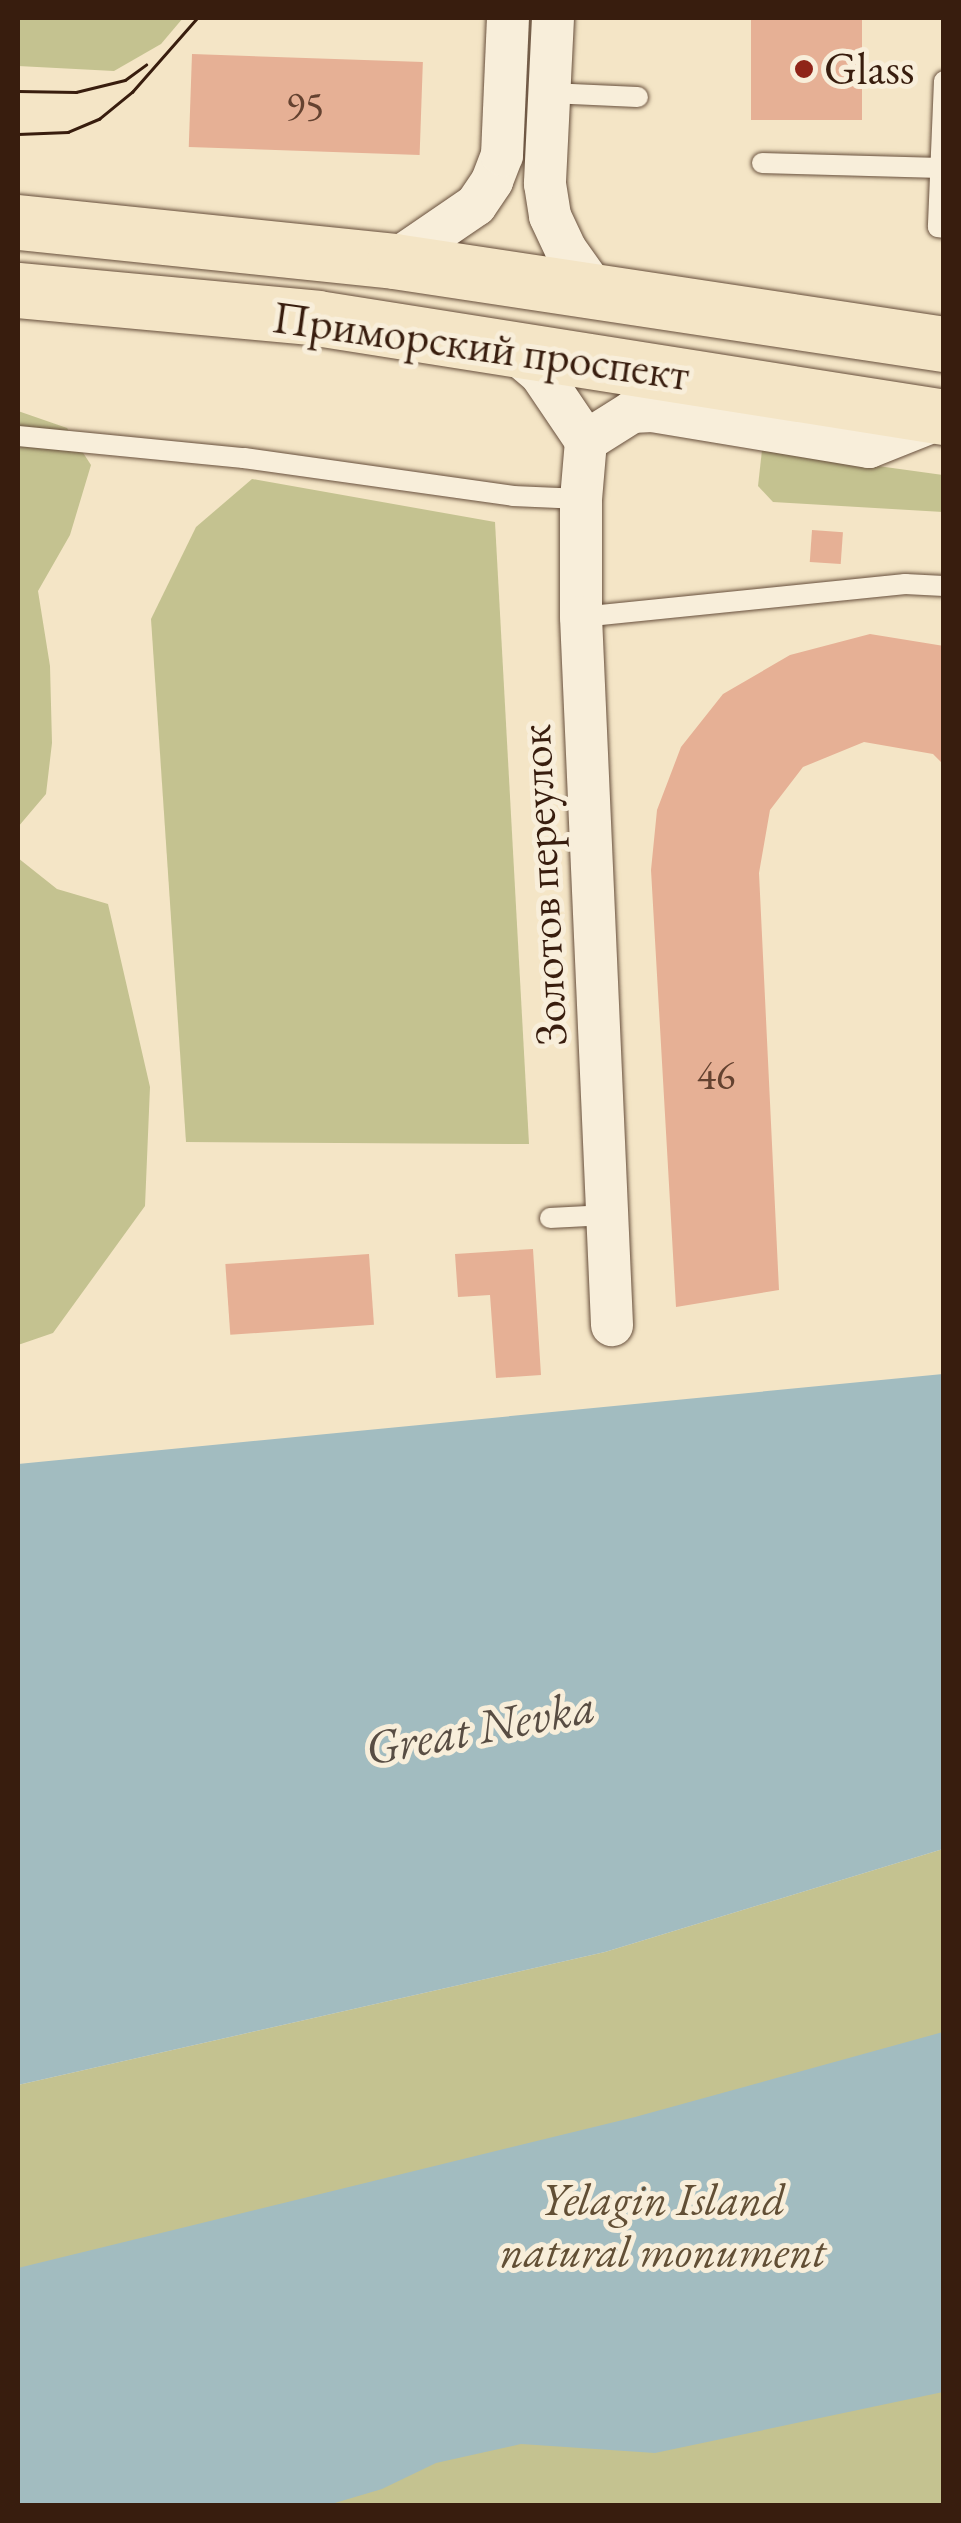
<!DOCTYPE html>
<meta charset="utf-8">
<style>
body{margin:0}
#map{position:relative;width:961px;height:2523px;overflow:hidden;background:#f4e5c6;font-family:"EB Garamond",serif}
div>[style]{position:absolute}
.green>*{inset:0;background:#c4c290}
.water>*{inset:0;background:#a2bcc0}
.building>*{inset:0;background:#e6b095;transform-origin:0 0}
.roads{filter:drop-shadow(0 0 2px #674f3c) drop-shadow(0 0 2px #674f3c)}
.lane>*{height:20px;margin:-10px;padding:0 10px;transform-origin:10px;border-radius:10px;background:#f8eeda}
.street>*{height:42px;margin:-21px;padding:0 21px;transform-origin:21px;border-radius:21px;background:#f8eeda}
.primary>*{height:55px;margin:-27.5px;padding:0 27.5px;transform-origin:27.5px;border-radius:27.5px;background:#f4e5c6}
.tram>*{height:2.5px;margin:-1.25px;padding:0 1.25px;transform-origin:1.25px;border-radius:1.25px;background:#381d0e}
.dots>*{width:28px;height:28px;translate:-50% -50%;box-sizing:border-box;border:5px solid #f8eeda;border-radius:50%}
span{translate:-50% -50%;white-space:nowrap;text-align:center;line-height:1.15;-webkit-text-stroke:10px #f8eeda;paint-order:stroke}
.number-label{font-size:40px;color:#644230}
.number-label span{-webkit-text-stroke-width:0}
.poi-label{font-size:45px;color:#381d0e}
.left{translate:0 -50%;text-align:left}
.street-label{font-size:45px;color:#381d0e}
.park-label{font-size:45px;color:#624f35;font-style:italic}
.water-label{font-size:48px;color:#584d43;font-style:italic}
.frame{position:absolute;inset:0;border:20px solid #381d0e;pointer-events:none}
</style>
<div id="map">
<div class="green">
<i style="clip-path:polygon(18px 18px,183px 18px,161px 44px,114px 71px,18px 66px)"></i>
<i style="clip-path:polygon(18px 411px,67px 428px,91px 465px,70px 535px,38px 591px,50px 666px,52px 743px,46px 794px,18px 827px)"></i>
<i style="clip-path:polygon(762px 450px,943px 475px,943px 512px,773px 502px,758px 486px)"></i>
<i style="clip-path:polygon(252px 479px,495px 522px,529px 1144px,186px 1142px,151px 619px,196px 527px)"></i>
<i style="clip-path:polygon(18px 858px,57px 889px,108px 904px,150px 1087px,145px 1206px,53px 1333px,18px 1345px)"></i>
<i style="clip-path:polygon(943px 1849px,943px 2505px,18px 2505px,18px 2085px,605px 1952px)"></i>
</div>
<div class="water">
<i style="clip-path:polygon(943px 1374px,943px 1849px,605px 1952px,18px 2085px,18px 1464px)"></i>
<i style="clip-path:polygon(943px 2032px,943px 2392px,655px 2453px,521px 2444px,436px 2463px,382px 2489px,328px 2505px,18px 2505px,18px 2268px,635px 2117px)"></i>
</div>
<div class="building">
<i style="left:751px;top:18px;width:111px;height:102px"></i>
<i style="left:192px;top:54px;width:231px;height:93px;rotate:2deg"></i>
<i style="left:812px;top:530px;width:31px;height:32px;rotate:4deg"></i>
<i style="clip-path:polygon(870px 634px,944px 646px,944px 765px,933px 754px,864px 742px,803px 767px,770px 810px,759px 873px,779px 1290px,676px 1307px,651px 870px,657px 810px,681px 747px,723px 694px,790px 655px)"></i>
<i style="clip-path:polygon(533px 1249px,541px 1375px,496px 1378px,490px 1295px,458px 1297px,455px 1254px)"></i>
<i style="left:369px;top:1254px;width:71px;height:144px;rotate:86deg"></i>
</div>
<div class="roads">
<div class="lane">
<i style="left:944px;top:81px;width:146px;rotate:92.4deg"></i>
<i style="left:938px;top:227px;width:6px;rotate:9deg"></i>
<i style="left:549px;top:93px;width:89px;rotate:2.6deg"></i>
<i style="left:762px;top:163px;width:178px;rotate:1.6deg"></i>
<i style="left:18px;top:436px;width:227px;rotate:5.6deg"></i>
<i style="left:244px;top:458px;width:272px;rotate:8deg"></i>
<i style="left:513px;top:496px;width:68px;rotate:2.5deg"></i>
<i style="left:581px;top:617px;width:326px;rotate:-5.8deg"></i>
<i style="left:905px;top:584px;width:39px;rotate:3deg"></i>
<i style="left:550px;top:1218px;width:57px;rotate:-3deg"></i>
</div>
<div class="street">
<i style="left:553px;top:18px;width:166px;rotate:92.8deg"></i>
<i style="left:545px;top:184px;width:32px;rotate:81deg"></i>
<i style="left:550px;top:216px;width:38px;rotate:65deg"></i>
<i style="left:566px;top:250px;width:52px;rotate:54.5deg"></i>
<i style="left:394px;top:261px;width:99px;rotate:-34.3deg"></i>
<i style="left:476px;top:205px;width:29px;rotate:-56deg"></i>
<i style="left:492px;top:181px;width:28px;rotate:-69deg"></i>
<i style="left:502px;top:155px;width:137px;rotate:-87.5deg"></i>
<i style="left:510px;top:348px;width:39px;rotate:40deg"></i>
<i style="left:540px;top:373px;width:82px;rotate:55.9deg"></i>
<i style="left:586px;top:441px;width:54px;rotate:-32.2deg"></i>
<i style="left:632px;top:412px;width:20px;rotate:-3deg"></i>
<i style="left:652px;top:411px;width:220px;rotate:9.4deg"></i>
<i style="left:869px;top:447px;width:81px;rotate:-21.8deg"></i>
<i style="left:586px;top:441px;width:58px;rotate:94.9deg"></i>
<i style="left:581px;top:499px;width:118px;rotate:90deg"></i>
<i style="left:581px;top:617px;width:709px;rotate:87.49deg"></i>
</div>
<div class="primary">
<i style="left:18px;top:222px;width:378px;rotate:5.9deg"></i>
<i style="left:394px;top:261px;width:556px;rotate:8.58deg"></i>
<i style="left:18px;top:290px;width:300px;rotate:5.3deg"></i>
<i style="left:317px;top:318px;width:635px;rotate:8.97deg"></i>
</div>
</div>
<div class="tram">
<i style="left:18px;top:91px;width:58px;rotate:1deg"></i>
<i style="left:76px;top:92px;width:50px;rotate:-13.8deg"></i>
<i style="left:125px;top:80px;width:26px;rotate:-36deg"></i>
<i style="left:18px;top:134px;width:50px;rotate:-2.3deg"></i>
<i style="left:68px;top:132px;width:34px;rotate:-23deg"></i>
<i style="left:99px;top:119px;width:43px;rotate:-39.3deg"></i>
<i style="left:132px;top:92px;width:98px;rotate:-48.7deg"></i>
</div>
<div class="dots">
<i style="left:804px;top:69px;background:#8f2418"></i>
</div>
<div class="number-label">
<span style="left:305px;top:106px">95</span>
<span style="left:716px;top:1075px">46</span>
</div>
<div class="poi-label">
<span class="left" style="left:824px;top:69px">Glass</span>
</div>
<div class="street-label">
<span style="left:481px;top:346px;rotate:8deg">Приморский проспект</span>
<span style="left:543px;top:885px;rotate:-93deg">Золотов переулок</span>
</div>
<div class="park-label">
<span style="left:663px;top:2226px">Yelagin Island<br>natural monument</span>
</div>
<div class="water-label">
<span style="left:480px;top:1727px;rotate:-11deg">Great Nevka</span>
</div>
<div class="frame"></div>
</div>
